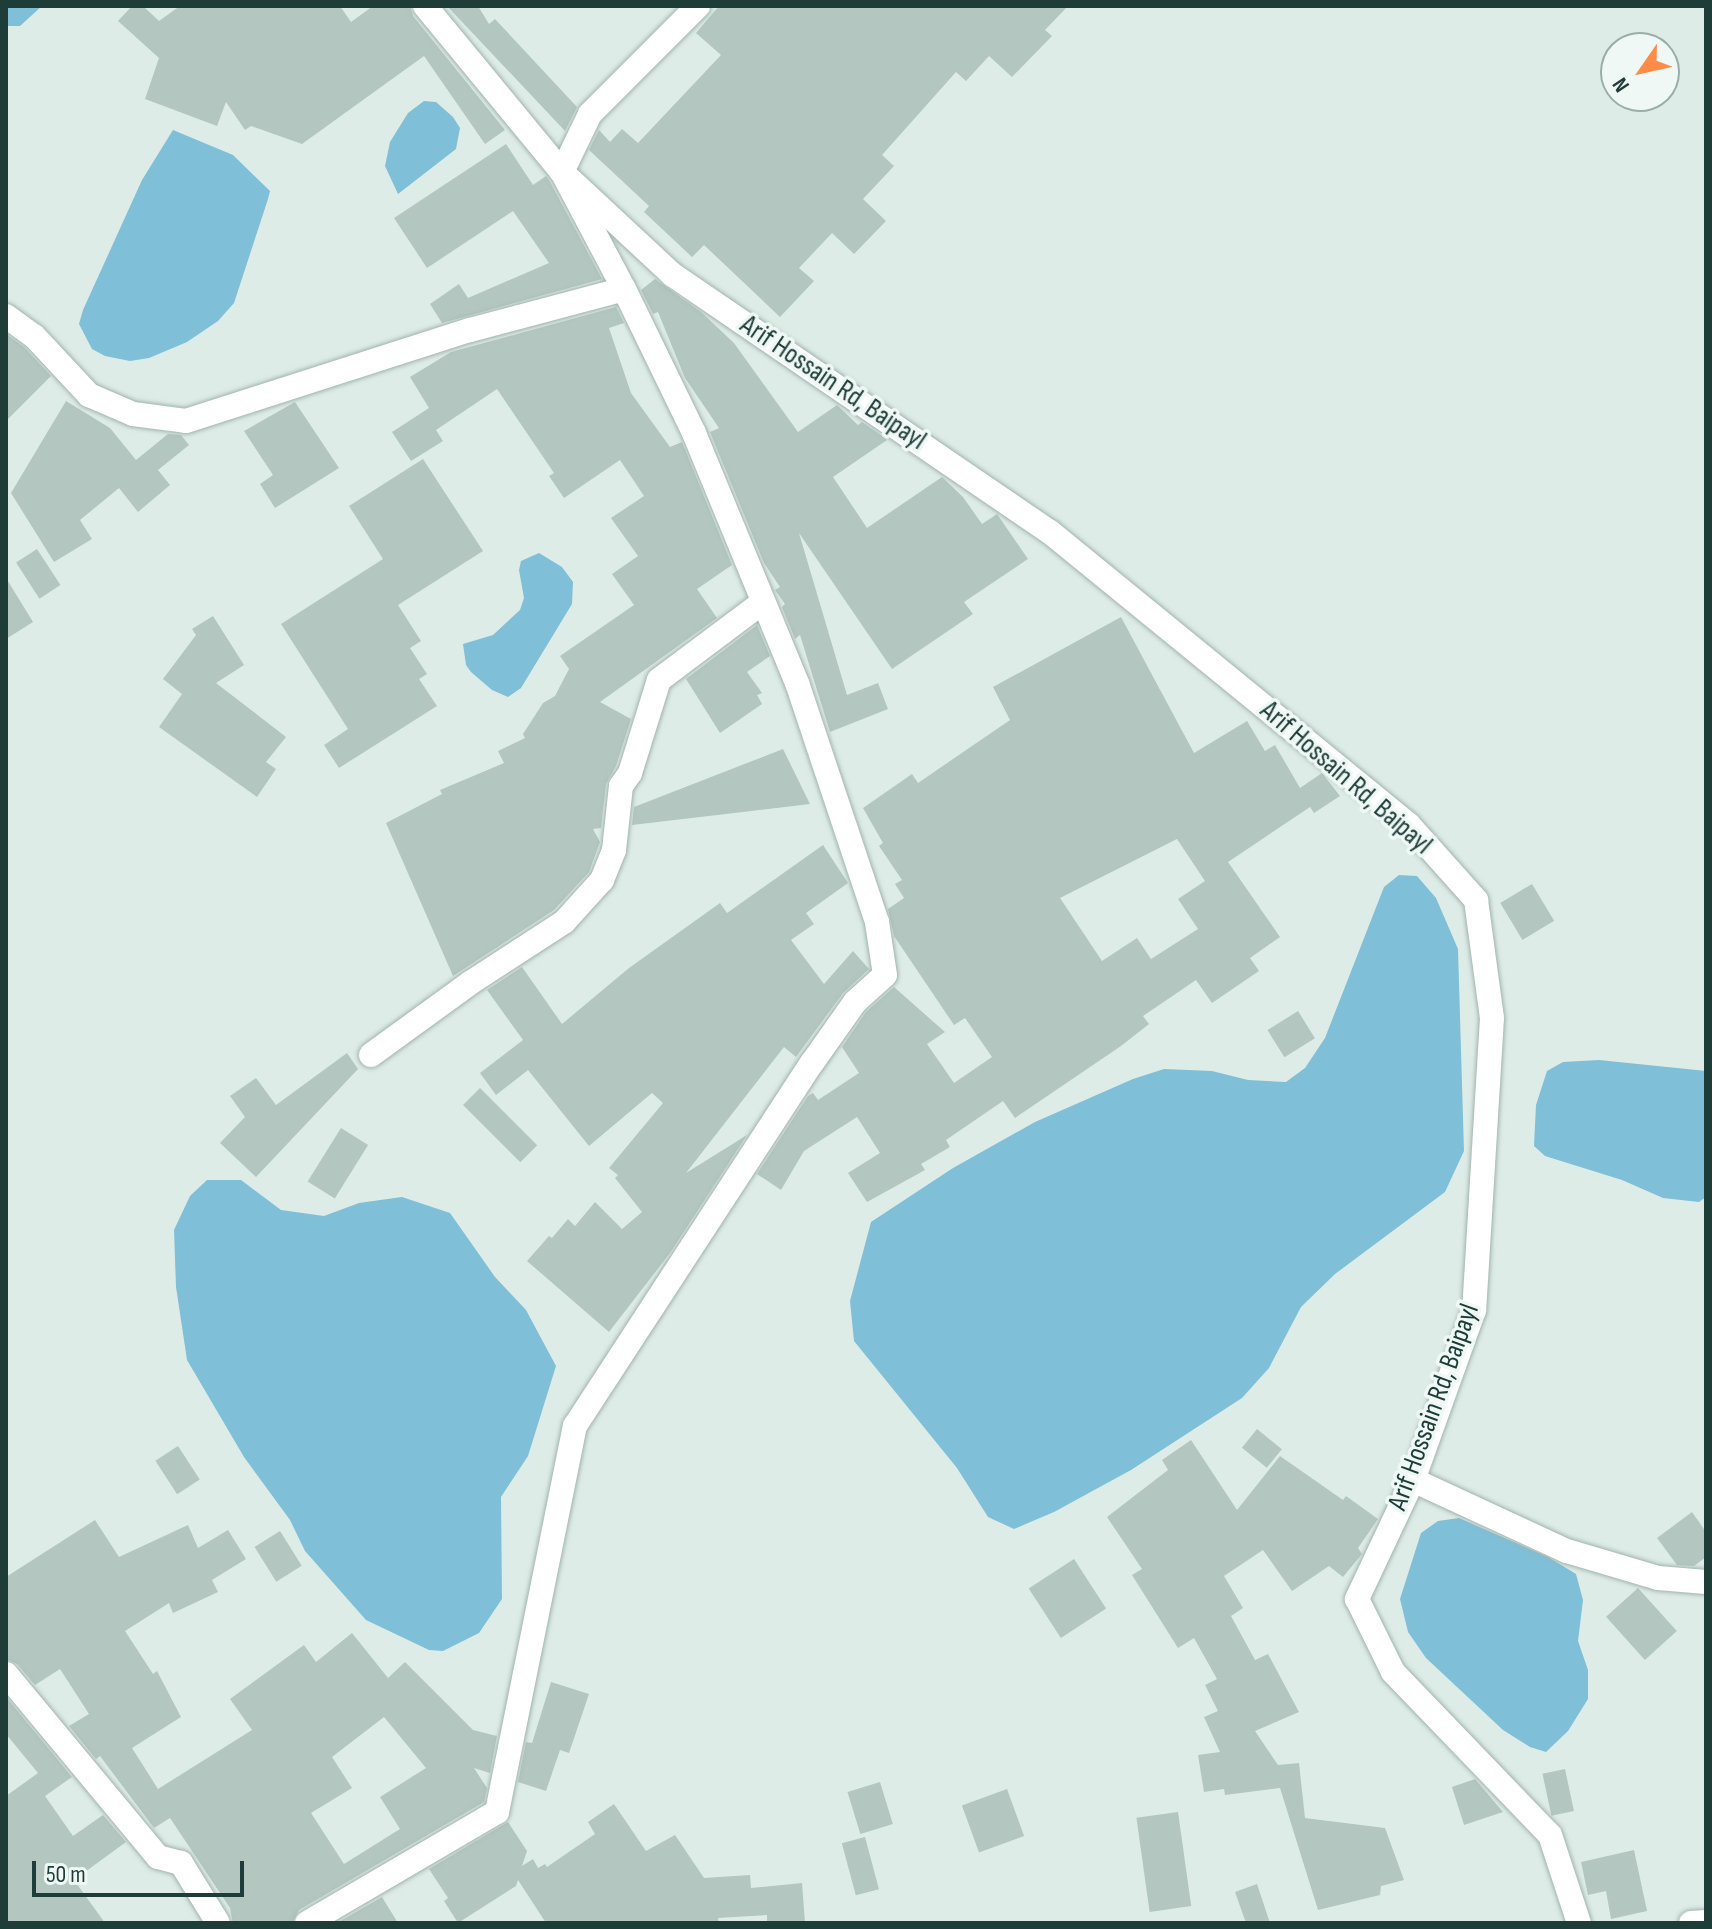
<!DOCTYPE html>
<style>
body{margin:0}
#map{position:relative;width:1712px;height:1929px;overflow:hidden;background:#deece7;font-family:"Sofia Sans Condensed",sans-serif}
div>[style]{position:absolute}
.water>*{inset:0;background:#7fbfd7}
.building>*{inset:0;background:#b3c6c0;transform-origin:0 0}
.roads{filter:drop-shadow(0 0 2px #a1b4af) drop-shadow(0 0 2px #a1b4af)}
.street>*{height:24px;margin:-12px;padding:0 12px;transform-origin:12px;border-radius:12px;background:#fff}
span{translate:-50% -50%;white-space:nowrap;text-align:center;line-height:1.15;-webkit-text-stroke:7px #eff8f4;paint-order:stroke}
.street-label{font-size:28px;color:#1e3d38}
.frame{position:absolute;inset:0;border:8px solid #1e3d38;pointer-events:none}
.north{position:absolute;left:1600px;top:32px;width:80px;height:80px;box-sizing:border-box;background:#eff8f4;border:2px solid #9bada9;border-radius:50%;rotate:236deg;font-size:22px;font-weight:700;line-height:32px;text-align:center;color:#1e3d38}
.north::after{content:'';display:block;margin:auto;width:28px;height:36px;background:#ff8b49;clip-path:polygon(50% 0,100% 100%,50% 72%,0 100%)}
.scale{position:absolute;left:32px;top:1861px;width:212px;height:36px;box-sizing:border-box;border:4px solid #1e3d38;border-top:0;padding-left:10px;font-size:24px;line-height:28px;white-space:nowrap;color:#1e3d38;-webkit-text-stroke:6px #eff8f4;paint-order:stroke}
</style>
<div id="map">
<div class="water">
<i style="clip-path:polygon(6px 6px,42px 6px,20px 26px,6px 26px)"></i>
<i style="clip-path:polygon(424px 101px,436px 102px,453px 117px,460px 128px,456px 149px,398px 194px,385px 166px,390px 142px,408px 113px)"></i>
<i style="clip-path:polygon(173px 130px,233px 155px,270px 191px,268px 199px,234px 303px,218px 321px,187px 342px,149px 358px,130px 361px,105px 356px,92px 349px,79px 324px,83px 310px,142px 180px)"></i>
<i style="clip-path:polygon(539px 553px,562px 567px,573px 582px,572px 604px,521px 688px,508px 697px,492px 690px,471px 672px,466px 665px,463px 644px,493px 635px,520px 610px,524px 598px,519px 570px,521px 561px)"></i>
<i style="clip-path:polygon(1399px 875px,1417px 876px,1436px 898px,1458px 949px,1464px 1151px,1445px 1192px,1335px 1274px,1301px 1307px,1269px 1368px,1242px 1398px,1131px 1470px,1054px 1512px,1014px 1529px,988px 1517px,957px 1468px,854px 1341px,850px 1301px,871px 1222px,953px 1168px,1035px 1122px,1133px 1079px,1164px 1069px,1212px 1071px,1248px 1080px,1286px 1082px,1305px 1068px,1325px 1038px,1384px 887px)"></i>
<i style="clip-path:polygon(1599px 1060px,1706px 1071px,1706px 1197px,1699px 1202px,1663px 1198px,1622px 1180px,1545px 1156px,1534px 1146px,1536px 1105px,1547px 1071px,1563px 1062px)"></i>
<i style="clip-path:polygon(207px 1180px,241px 1180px,281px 1210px,324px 1216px,359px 1203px,402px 1197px,450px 1213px,495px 1277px,526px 1310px,556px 1366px,528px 1456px,501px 1497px,502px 1599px,479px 1633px,443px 1651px,429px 1650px,366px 1620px,305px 1551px,290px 1520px,244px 1457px,187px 1360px,176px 1287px,174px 1230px,190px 1196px)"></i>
<i style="clip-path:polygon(1459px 1518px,1548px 1557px,1576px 1574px,1583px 1600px,1578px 1641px,1588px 1670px,1588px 1699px,1568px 1731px,1546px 1752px,1530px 1747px,1503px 1730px,1426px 1658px,1408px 1632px,1400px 1599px,1421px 1533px,1438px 1521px)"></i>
</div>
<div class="building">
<i style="clip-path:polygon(132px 6px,143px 6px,159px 21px,180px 6px,340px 6px,351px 22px,373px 6px,410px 6px,413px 16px,505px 130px,485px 144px,424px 56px,302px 144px,251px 126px,245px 130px,226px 102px,217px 126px,145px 99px,159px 58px,118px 21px)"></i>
<i style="clip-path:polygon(447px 6px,478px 6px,489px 24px,495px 19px,577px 107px,565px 131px)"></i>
<i style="clip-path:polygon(719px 6px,1068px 6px,1045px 30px,1052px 36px,1012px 77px,989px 56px,966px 81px,956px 72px,882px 155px,894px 166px,863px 199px,886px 221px,854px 254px,832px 233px,799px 268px,814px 281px,780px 317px,704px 245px,692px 257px,644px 212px,649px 206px,589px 150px,599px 130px,610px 142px,622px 129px,638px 143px,721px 55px,696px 33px)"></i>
<i style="clip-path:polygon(506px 144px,533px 185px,546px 176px,549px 180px,602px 279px,442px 323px,430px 304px,459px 284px,468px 298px,549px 263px,513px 211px,427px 268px,394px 218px)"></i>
<i style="clip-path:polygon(655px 279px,701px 312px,734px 343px,798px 432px,837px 405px,858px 425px,862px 422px,885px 438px,887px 440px,833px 477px,867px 528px,942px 477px,963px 497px,982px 524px,997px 514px,1028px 559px,964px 602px,973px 614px,892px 669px,799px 533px,847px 695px,878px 683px,888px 709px,830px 732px,800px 635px,795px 639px,782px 607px,785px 604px,775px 590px,780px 587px,764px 563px,710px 432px,719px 428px,685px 378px,658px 312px,653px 314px,641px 290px)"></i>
<i style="clip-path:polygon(616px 307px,624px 323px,609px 328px,631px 393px,670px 447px,682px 442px,732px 565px,697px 589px,717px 618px,600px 702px,631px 719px,616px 766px,606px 784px,601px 828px,593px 829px,600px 842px,589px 872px,554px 910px,453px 976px,386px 823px,442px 794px,440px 790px,504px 763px,498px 751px,525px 738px,523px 734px,543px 703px,555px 696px,569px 669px,560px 656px,634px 605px,612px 574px,638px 556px,611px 518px,644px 496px,620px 460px,564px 498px,549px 476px,554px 473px,497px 389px,436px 430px,443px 441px,411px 461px,392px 432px,429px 408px,410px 377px,451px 352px)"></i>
<i style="clip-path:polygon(6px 334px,24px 347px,51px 376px,6px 421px)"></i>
<i style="clip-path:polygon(66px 401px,110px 428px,136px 460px,168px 434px,181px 435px,189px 445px,158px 470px,170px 485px,138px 512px,119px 488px,80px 520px,92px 539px,54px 562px,11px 493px)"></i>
<i style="clip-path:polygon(295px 402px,339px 468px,275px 508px,260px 484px,273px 475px,244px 431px)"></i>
<i style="clip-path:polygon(423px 459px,483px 551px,398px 605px,421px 641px,410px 648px,427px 674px,419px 679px,437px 706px,339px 768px,324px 745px,348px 729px,281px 624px,383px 559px,349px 506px)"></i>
<i style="left:37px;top:549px;width:43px;height:25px;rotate:57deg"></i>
<i style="clip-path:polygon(6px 578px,33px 622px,6px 639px)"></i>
<i style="clip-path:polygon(213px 616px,244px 665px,216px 683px,286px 737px,266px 762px,276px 769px,257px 797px,159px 727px,182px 694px,163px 679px,196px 635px,192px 629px)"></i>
<i style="clip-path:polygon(evenodd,1121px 617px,1194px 753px,1247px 721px,1265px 751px,1275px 745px,1300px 788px,1322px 773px,1340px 796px,1314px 813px,1310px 807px,1228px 862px,1280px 937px,1250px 958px,1259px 971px,1212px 1003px,1196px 980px,1143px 1016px,1149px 1024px,1121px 1046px,1015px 1118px,1003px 1101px,946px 1140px,950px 1147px,921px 1164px,925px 1170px,867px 1202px,848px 1173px,880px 1153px,857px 1117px,804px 1151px,781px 1190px,757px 1174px,808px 1096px,813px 1093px,818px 1100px,859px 1073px,842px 1047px,866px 1012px,894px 987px,945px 1032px,927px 1044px,954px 1083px,992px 1057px,965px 1018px,954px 1025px,894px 936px,888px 909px,904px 898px,895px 884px,902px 880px,879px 846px,883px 843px,863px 808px,912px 774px,918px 783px,1010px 720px,993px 687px,1121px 617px,1177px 839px,1205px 881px,1178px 899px,1198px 929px,1151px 959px,1137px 938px,1102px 961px,1060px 898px,1177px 839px)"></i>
<i style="clip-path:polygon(757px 625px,770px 656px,747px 672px,762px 693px,757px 695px,762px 704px,720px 733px,686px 679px)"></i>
<i style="clip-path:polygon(783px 749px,810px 804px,632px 825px,634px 807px)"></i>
<i style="clip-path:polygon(823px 845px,848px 883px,806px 913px,814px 924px,791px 940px,824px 984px,853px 951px,869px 969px,843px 993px,796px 1057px,784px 1047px,686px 1173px,747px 1135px,670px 1253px,609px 1332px,527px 1261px,549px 1236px,552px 1238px,568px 1219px,575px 1226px,595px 1202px,622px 1229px,642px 1212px,615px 1178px,618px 1175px,609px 1168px,663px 1103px,652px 1093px,589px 1146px,528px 1070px,496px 1095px,480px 1073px,523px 1040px,487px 990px,522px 967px,562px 1024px,629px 968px,720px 903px,727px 913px)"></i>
<i style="left:1532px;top:884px;width:43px;height:37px;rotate:59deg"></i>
<i style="left:1298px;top:1011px;width:32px;height:36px;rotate:58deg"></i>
<i style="clip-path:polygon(347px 1053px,358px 1069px,256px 1177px,220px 1143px,245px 1117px,230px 1096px,256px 1078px,276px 1105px)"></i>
<i style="left:480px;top:1088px;width:81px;height:24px;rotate:45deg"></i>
<i style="left:341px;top:1128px;width:32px;height:63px;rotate:32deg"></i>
<i style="left:1257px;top:1429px;width:32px;height:24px;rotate:39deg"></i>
<i style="clip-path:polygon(1191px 1440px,1237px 1510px,1280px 1456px,1343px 1500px,1346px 1496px,1378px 1519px,1358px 1548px,1362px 1554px,1343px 1577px,1329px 1566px,1292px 1591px,1263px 1550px,1224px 1576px,1243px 1608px,1231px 1616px,1255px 1660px,1268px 1654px,1299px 1712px,1255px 1731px,1278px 1765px,1299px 1763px,1305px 1818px,1385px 1828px,1404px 1880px,1381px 1886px,1380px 1895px,1318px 1910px,1280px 1788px,1225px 1795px,1224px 1789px,1204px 1792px,1198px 1755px,1220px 1752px,1204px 1717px,1218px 1711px,1205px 1685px,1217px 1679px,1194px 1638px,1178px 1648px,1132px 1575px,1142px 1569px,1107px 1517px,1168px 1470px,1162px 1460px)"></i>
<i style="left:178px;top:1446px;width:40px;height:27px;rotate:57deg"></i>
<i style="clip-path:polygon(1692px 1512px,1706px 1532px,1706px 1557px,1694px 1566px,1677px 1565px,1657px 1538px)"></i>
<i style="clip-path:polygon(evenodd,95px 1520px,119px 1557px,188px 1525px,198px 1548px,228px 1530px,246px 1559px,212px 1580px,218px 1592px,173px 1613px,169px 1603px,125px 1631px,153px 1674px,157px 1671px,181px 1717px,132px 1748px,158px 1789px,252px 1730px,230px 1699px,304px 1645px,316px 1662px,352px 1633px,388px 1678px,405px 1662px,473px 1730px,497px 1736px,490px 1773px,474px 1768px,487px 1788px,484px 1802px,299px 1910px,292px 1923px,233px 1923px,230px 1908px,170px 1818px,154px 1828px,100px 1756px,96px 1759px,69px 1726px,89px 1714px,60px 1669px,35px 1685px,17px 1664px,6px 1659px,6px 1577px,95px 1520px,384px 1717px,426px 1768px,380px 1797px,400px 1829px,344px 1864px,311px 1813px,352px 1788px,332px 1757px,384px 1717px)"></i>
<i style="left:280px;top:1531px;width:41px;height:30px;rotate:58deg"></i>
<i style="left:1074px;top:1559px;width:59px;height:54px;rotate:57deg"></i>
<i style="left:1638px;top:1588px;width:58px;height:43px;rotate:48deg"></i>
<i style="clip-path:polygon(551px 1682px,589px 1694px,569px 1753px,560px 1750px,546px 1791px,518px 1782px,526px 1742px,532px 1743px)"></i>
<i style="clip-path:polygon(6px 1697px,72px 1777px,45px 1796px,73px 1836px,103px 1815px,126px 1842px,74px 1880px,105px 1923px,6px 1923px,6px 1796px,38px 1773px,6px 1734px)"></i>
<i style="left:1565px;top:1769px;width:43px;height:23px;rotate:78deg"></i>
<i style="clip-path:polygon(1475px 1779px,1503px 1812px,1464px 1825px,1452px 1787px)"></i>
<i style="left:880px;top:1782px;width:44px;height:34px;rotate:73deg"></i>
<i style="left:1007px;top:1789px;width:50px;height:48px;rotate:70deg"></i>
<i style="clip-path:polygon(614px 1804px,646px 1851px,675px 1835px,704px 1878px,750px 1875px,751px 1888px,802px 1883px,805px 1923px,767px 1923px,767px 1915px,718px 1918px,719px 1923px,546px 1923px,518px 1880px,516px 1886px,458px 1923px,444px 1901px,448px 1898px,429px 1869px,508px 1822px,527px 1851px,522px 1866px,533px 1859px,538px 1868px,545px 1864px,547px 1867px,595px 1834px,588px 1822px)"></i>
<i style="left:1178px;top:1812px;width:95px;height:42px;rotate:82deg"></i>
<i style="left:865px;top:1837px;width:54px;height:24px;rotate:75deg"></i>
<i style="clip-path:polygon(1634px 1850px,1647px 1911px,1611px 1919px,1606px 1891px,1588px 1895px,1581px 1862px)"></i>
<i style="clip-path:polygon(1257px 1884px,1270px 1923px,1246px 1923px,1235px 1892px)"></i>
<i style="clip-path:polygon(382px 1897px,398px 1923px,337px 1923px)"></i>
</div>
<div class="roads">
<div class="street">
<i style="left:425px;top:6px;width:215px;rotate:50.5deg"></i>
<i style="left:562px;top:172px;width:151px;rotate:42.9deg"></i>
<i style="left:673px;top:275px;width:456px;rotate:34.3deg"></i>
<i style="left:1050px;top:532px;width:463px;rotate:39.2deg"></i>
<i style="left:1409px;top:825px;width:101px;rotate:48.2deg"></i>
<i style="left:1476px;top:900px;width:119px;rotate:82.3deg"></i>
<i style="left:1492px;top:1018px;width:293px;rotate:93.5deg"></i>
<i style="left:1474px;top:1310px;width:181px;rotate:109.7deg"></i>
<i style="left:1413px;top:1480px;width:132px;rotate:115.2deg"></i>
<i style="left:1357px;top:1599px;width:81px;rotate:63.7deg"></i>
<i style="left:1393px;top:1672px;width:226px;rotate:46.1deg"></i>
<i style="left:1550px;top:1835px;width:93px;rotate:71.8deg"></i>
<i style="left:6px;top:316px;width:34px;rotate:36deg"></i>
<i style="left:34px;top:336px;width:81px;rotate:47deg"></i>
<i style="left:89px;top:395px;width:48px;rotate:23.4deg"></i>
<i style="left:133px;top:414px;width:53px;rotate:7.5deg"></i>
<i style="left:186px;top:421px;width:298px;rotate:-17.8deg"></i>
<i style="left:470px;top:330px;width:159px;rotate:-14.9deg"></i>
<i style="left:371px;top:1055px;width:122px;rotate:-36deg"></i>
<i style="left:470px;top:983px;width:112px;rotate:-33deg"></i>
<i style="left:564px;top:922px;width:57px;rotate:-47.9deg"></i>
<i style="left:602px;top:880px;width:32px;rotate:-68deg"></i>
<i style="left:614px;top:850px;width:64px;rotate:-83.8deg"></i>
<i style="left:621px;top:786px;width:16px;rotate:-55deg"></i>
<i style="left:630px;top:773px;width:97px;rotate:-72.7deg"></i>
<i style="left:659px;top:680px;width:130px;rotate:-36.9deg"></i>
<i style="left:1413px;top:1480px;width:170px;rotate:24.8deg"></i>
<i style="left:1567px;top:1551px;width:95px;rotate:16.5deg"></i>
<i style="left:1658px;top:1578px;width:48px;rotate:4.8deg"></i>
<i style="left:6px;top:1674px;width:238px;rotate:50.3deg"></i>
<i style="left:158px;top:1857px;width:24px;rotate:15deg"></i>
<i style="left:181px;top:1863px;width:70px;rotate:58.3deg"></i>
<i style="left:307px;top:1923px;width:220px;rotate:-30.3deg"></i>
<i style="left:497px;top:1812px;width:394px;rotate:-78.6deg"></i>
<i style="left:575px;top:1426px;width:434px;rotate:-56.9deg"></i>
<i style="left:812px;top:1063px;width:75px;rotate:-54.8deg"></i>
<i style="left:855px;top:1002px;width:40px;rotate:-42deg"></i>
<i style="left:885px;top:975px;width:54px;rotate:-98.6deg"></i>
<i style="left:877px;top:922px;width:252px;rotate:-108.5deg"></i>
<i style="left:797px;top:683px;width:270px;rotate:-112.4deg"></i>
<i style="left:694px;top:433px;width:160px;rotate:-115.9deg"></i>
<i style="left:624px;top:289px;width:132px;rotate:-117.9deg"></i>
<i style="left:562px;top:172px;width:64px;rotate:-64.2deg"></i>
<i style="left:590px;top:114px;width:153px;rotate:-45deg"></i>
<i style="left:1691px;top:1923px;width:15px;rotate:-4deg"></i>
</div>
</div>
<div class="street-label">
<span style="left:833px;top:383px;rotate:34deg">Arif Hossain Rd, Baipayl</span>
<span style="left:1346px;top:778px;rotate:41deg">Arif Hossain Rd, Baipayl</span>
<span style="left:1434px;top:1407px;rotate:-70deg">Arif Hossain Rd, Baipayl</span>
</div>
<div class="frame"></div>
<div class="north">N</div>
<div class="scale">50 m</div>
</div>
